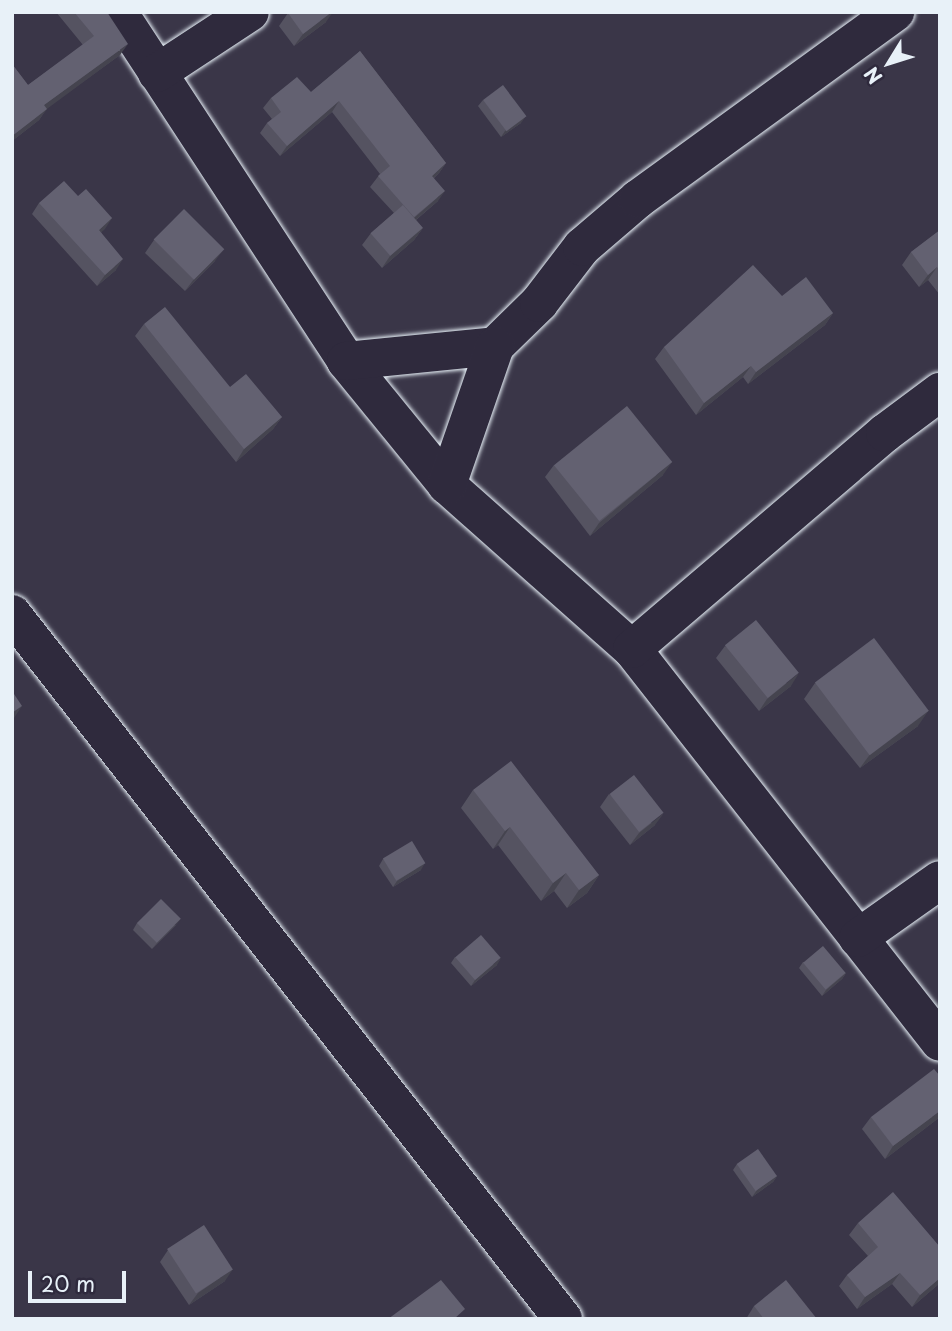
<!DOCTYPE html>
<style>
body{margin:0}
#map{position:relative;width:952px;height:1331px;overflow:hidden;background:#3a3648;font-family:"Playpen Sans",sans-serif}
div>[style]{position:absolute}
.roads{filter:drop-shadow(0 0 2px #e8f1f8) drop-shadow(0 0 2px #e8f1f8)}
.minor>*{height:38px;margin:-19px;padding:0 19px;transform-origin:19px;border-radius:19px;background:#2f2a3d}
.wall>*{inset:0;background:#555361}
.shaded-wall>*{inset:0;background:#45444f}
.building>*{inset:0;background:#636171;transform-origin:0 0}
span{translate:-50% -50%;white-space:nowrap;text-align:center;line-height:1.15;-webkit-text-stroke:7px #2f2a3d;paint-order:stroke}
.frame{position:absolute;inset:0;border:14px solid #e8f1f8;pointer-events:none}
.north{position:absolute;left:854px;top:28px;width:70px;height:70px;-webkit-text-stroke:5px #2f2a3d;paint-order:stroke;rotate:232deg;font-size:19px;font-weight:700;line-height:28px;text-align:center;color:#e8f1f8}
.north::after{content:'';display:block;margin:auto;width:24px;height:32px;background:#e8f1f8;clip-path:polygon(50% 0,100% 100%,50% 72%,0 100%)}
.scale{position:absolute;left:28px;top:1271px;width:98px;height:32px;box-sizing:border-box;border:4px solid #e8f1f8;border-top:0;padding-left:9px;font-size:21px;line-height:24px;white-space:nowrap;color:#e8f1f8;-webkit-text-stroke:5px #2f2a3d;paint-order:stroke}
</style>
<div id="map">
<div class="roads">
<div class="minor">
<i style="left:118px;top:12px;width:417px;rotate:56.8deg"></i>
<i style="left:346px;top:361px;width:160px;rotate:50.8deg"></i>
<i style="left:447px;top:485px;width:247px;rotate:41.6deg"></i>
<i style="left:632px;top:649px;width:499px;rotate:51.9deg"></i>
<i style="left:157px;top:73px;width:111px;rotate:-33.3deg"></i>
<i style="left:346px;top:361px;width:150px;rotate:-5.7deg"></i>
<i style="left:495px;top:346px;width:62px;rotate:-44.3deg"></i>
<i style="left:539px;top:303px;width:71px;rotate:-52.5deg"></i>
<i style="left:582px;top:247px;width:74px;rotate:-40.6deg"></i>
<i style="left:638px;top:199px;width:318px;rotate:-36deg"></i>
<i style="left:447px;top:485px;width:147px;rotate:-70.9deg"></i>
<i style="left:12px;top:614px;width:895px;rotate:51.99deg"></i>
<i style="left:632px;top:649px;width:333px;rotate:-40.5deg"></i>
<i style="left:885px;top:433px;width:69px;rotate:-36.7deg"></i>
<i style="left:858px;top:938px;width:100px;rotate:-35.3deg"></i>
</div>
</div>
<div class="wall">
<i style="clip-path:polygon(56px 12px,107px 12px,120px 55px,47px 108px,39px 120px,12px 141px,12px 64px,28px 85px,83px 45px)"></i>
<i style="clip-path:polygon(288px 13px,326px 22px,294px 46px,279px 26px)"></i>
<i style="clip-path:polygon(360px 51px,446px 163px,439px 173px,434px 178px,438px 201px,416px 220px,423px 228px,414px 240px,382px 268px,362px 245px,371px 233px,394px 213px,370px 187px,380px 174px,332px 112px,280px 156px,260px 133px,267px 123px,272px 119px,263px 108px,271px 98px,311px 92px)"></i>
<i style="clip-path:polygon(483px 100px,521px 123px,501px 137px,478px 106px)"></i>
<i style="clip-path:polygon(78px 196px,112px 218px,101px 232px,116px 270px,97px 286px,32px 214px,39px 203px)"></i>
<i style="clip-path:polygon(940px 230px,940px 295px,928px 280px,919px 287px,902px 265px,911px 252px)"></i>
<i style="clip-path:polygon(154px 240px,215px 261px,185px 291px,145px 253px)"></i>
<i style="clip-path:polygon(782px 296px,833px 313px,825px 325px,748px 384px,743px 377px,696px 415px,655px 359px,664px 347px)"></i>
<i style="clip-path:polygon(144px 324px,230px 387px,282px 417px,273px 429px,236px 462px,135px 336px)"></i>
<i style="clip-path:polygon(554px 465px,663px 475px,590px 536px,545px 477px)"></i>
<i style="clip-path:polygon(725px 646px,791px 686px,759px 711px,716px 658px)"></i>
<i style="clip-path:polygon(815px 683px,918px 726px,860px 768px,804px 699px)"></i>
<i style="clip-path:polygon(473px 790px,599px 875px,587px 893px,567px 908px,554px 891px,541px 901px,498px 845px,493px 849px,461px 808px)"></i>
<i style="clip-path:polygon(609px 794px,655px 825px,630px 845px,600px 807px)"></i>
<i style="clip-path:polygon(383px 859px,421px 870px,393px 887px,379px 866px)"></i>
<i style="clip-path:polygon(137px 923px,176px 925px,152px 949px,133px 930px)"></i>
<i style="clip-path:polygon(455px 957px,497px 965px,471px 986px,451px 963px)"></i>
<i style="clip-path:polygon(803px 962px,846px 973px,842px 979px,822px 996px,799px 968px)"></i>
<i style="clip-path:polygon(871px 1117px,940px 1117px,885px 1159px,862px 1129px)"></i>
<i style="clip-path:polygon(737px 1164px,777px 1176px,773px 1182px,752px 1197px,733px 1170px)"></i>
<i style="clip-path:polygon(858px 1223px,940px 1247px,940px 1283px,912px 1307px,892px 1284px,857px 1309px,839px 1286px,847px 1275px,868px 1256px,849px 1235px)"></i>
<i style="clip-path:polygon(168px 1250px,225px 1281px,189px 1305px,160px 1262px)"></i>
<i style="clip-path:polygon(754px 1306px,817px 1319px,746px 1319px)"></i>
</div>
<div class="shaded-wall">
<i style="clip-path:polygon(332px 12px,333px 12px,326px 22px,294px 46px,303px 34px)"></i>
<i style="clip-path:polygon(128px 44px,120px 55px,36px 117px,44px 105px)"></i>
<i style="clip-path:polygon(339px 101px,332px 112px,280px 156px,287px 146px)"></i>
<i style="clip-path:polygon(47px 109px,39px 120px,12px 141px,12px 136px)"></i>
<i style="clip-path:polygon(526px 116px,521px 123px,501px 137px,505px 131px)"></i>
<i style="clip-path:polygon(446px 163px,439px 173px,424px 186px,432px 176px)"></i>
<i style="clip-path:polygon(445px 191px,438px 201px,406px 228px,414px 218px)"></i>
<i style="clip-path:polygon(112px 218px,105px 229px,92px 241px,99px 230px)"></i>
<i style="clip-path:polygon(423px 228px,414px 240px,382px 268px,390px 256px)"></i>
<i style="clip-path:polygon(224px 249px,215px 261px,185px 291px,194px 279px)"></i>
<i style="clip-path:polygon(123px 259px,116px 270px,97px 286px,105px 275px)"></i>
<i style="clip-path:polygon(937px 267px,928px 280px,919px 287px,928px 275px)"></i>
<i style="clip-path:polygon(833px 313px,825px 325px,748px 384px,756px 372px)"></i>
<i style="clip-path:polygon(751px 366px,743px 377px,696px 415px,704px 403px)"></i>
<i style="clip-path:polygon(282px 417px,273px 429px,236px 462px,244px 449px)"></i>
<i style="clip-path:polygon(672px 462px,663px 475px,590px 536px,599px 523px)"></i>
<i style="clip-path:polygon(799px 673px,791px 686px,759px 711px,767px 699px)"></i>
<i style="clip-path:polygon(22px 706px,14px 718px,12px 719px,12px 713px)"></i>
<i style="clip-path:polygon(929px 710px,918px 726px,860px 768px,871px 753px)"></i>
<i style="clip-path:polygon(664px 813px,655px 825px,630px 845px,639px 833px)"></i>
<i style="clip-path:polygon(510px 827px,498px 845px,493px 849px,505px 831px)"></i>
<i style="clip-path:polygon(425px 863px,421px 870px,393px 887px,397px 881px)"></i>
<i style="clip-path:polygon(566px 873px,554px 891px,541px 901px,553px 883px)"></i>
<i style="clip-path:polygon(599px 875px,587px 893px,567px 908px,579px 890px)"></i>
<i style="clip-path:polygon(181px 919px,176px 925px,152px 949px,157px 943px)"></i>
<i style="clip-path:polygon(501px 958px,497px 965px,471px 986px,475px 980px)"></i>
<i style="clip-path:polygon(846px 973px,842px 979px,822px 996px,826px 990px)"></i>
<i style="clip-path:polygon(940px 1111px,940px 1117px,885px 1159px,893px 1146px)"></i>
<i style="clip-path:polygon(777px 1176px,773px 1182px,752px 1197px,757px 1190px)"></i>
<i style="clip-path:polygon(233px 1269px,225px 1281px,189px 1305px,198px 1293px)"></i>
<i style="clip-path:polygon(900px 1273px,892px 1284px,857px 1309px,865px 1297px)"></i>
<i style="clip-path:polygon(940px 1278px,940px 1283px,912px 1307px,920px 1295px)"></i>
</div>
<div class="building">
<i style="clip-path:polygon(74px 12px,107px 12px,128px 44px,44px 105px,47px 109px,12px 136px,12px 64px,28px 85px,94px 36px)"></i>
<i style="clip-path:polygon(290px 12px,332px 12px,303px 34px,288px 13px)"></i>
<i style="clip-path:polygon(360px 51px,446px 163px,432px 176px,445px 191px,414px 217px,378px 176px,390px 166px,339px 101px,287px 146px,267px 123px,281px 112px,271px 98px,297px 77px,311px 92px)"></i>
<i style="left:503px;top:85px;width:39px;height:25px;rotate:53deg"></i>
<i style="clip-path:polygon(64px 181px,78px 196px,86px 189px,112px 218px,99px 230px,123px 259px,105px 275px,39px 203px)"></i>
<i style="left:403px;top:205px;width:30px;height:43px;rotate:49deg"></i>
<i style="left:184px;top:209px;width:57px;height:43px;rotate:45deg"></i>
<i style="clip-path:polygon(940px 230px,940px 271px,937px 267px,928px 275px,911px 252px)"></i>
<i style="clip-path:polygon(753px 265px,782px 296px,806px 277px,833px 313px,756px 372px,751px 366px,704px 403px,664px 347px)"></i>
<i style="clip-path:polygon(165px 307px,230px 387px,246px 374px,282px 417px,244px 449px,144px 324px)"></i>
<i style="left:627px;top:406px;width:72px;height:94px;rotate:51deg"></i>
<i style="left:756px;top:620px;width:68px;height:40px;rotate:51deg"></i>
<i style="left:874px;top:638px;width:91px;height:74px;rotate:53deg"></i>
<i style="clip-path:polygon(12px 691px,22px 706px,12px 713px)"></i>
<i style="clip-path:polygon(511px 761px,599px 875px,579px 890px,566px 873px,553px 883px,510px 827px,505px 831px,473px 790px)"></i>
<i style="left:634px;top:775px;width:48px;height:31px;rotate:52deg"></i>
<i style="left:412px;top:841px;width:26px;height:34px;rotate:59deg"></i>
<i style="left:161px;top:899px;width:28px;height:34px;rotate:45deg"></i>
<i style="left:481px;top:935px;width:30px;height:34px;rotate:49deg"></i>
<i style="left:823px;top:946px;width:35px;height:26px;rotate:50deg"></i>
<i style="clip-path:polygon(934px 1069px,940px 1076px,940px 1111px,893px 1146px,871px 1117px)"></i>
<i style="left:758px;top:1149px;width:33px;height:26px;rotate:55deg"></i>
<i style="clip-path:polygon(893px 1192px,940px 1247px,940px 1278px,920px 1295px,900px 1273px,865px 1297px,847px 1275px,878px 1247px,858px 1223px)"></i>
<i style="left:204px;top:1225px;width:53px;height:44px;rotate:57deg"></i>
<i style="clip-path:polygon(441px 1280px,465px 1309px,454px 1319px,388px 1319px)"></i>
<i style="clip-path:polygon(786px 1280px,817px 1319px,764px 1319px,754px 1306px)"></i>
</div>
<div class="frame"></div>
<div class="north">N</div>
<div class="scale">20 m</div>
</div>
